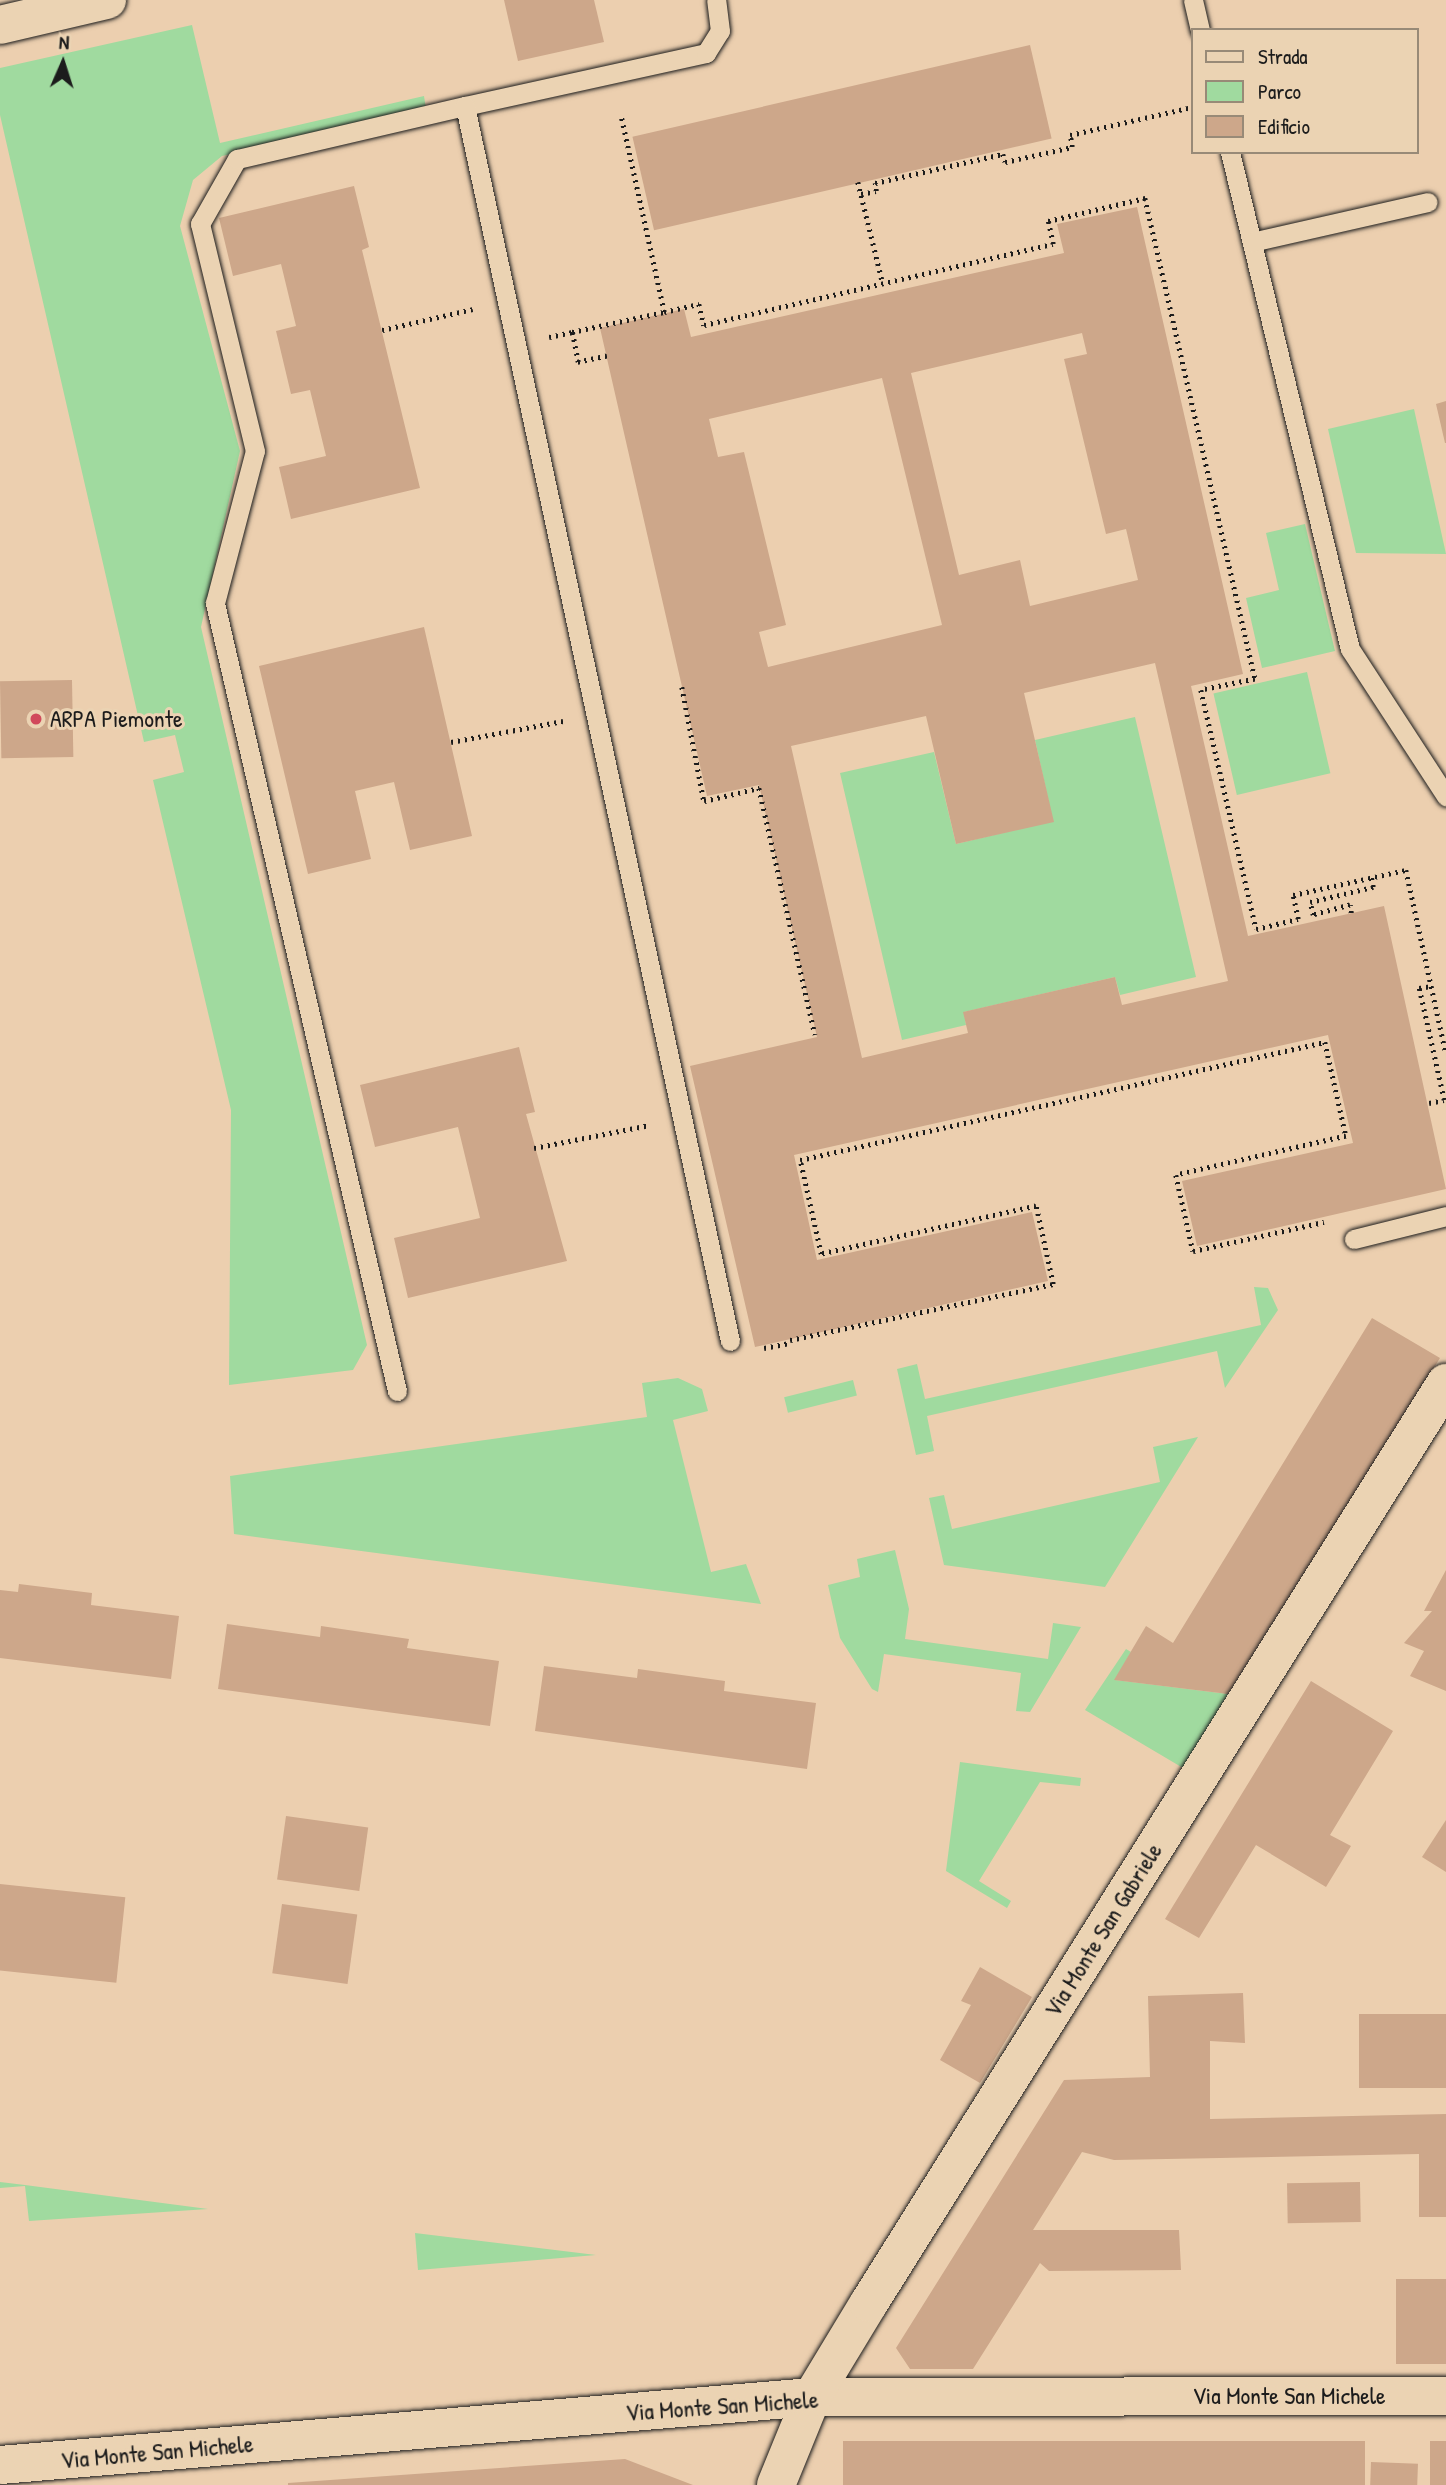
<!DOCTYPE html>
<style>
body{margin:0}
#map{position:relative;width:1446px;height:2485px;overflow:hidden;background:#eccfaf;font-family:"Patrick Hand",sans-serif}
div>[style]{position:absolute}
.green>*{inset:0;background:#a0da9f;transform-origin:0 0}
.building>*{inset:0;background:#cda78a;transform-origin:0 0}
.path>*{height:4.5px;margin-top:-2.25px;transform-origin:0;background:repeating-linear-gradient(90deg,#1c1c1c 0 2px,transparent 0 7px)}
.roads{filter:drop-shadow(0 0 2px #1c1c1c) drop-shadow(0 0 2px #1c1c1c)}
.lane>*{height:19px;margin:-9.5px;padding:0 9.5px;transform-origin:9.5px;border-radius:9.5px;background:#ebd3b3}
.street>*{height:38px;margin:-19px;padding:0 19px;transform-origin:19px;border-radius:19px;background:#ebd3b3}
.secondary>*{height:38px;margin:-19px;padding:0 19px;transform-origin:19px;border-radius:19px;background:#ebd3b3}
.dots>*{width:19px;height:19px;translate:-50% -50%;box-sizing:border-box;border:4px solid #ebd3b3;border-radius:50%}
span{translate:-50% -50%;white-space:nowrap;text-align:center;line-height:1.15;-webkit-text-stroke:6px #ebd3b3;paint-order:stroke}
.poi-label{font-size:24px;color:#1c1c1c}
.left{translate:0 -50%;text-align:left}
.street-label{font-size:24px;color:#1c1c1c}
.legend{position:absolute;left:1191px;top:28px;width:228px;height:126px;box-sizing:border-box;background:#ebd3b3;border:2px solid #988a77;margin:0;padding:9px 12px;list-style:none;font-size:21px;color:#1c1c1c}
.legend li{display:flex;align-items:center;gap:14px;height:35px}
.legend b{width:35px;border:2px solid #988a77}
.north{position:absolute;left:28px;top:28px;width:70px;height:70px;-webkit-text-stroke:5px #ebd3b3;paint-order:stroke;rotate:3deg;font-size:19px;font-weight:700;line-height:28px;text-align:center;color:#1c1c1c}
.north::after{content:'';display:block;margin:auto;width:24px;height:32px;background:#1c1c1c;clip-path:polygon(50% 0,100% 100%,50% 72%,0 100%)}
</style>
<div id="map">
<div class="green">
<i style="clip-path:polygon(192px 25px,220px 143px,424px 96px,426px 109px,222px 156px,193px 180px,180px 226px,240px 451px,201px 627px,367px 1345px,353px 1370px,229px 1385px,231px 1110px,153px 780px,184px 772px,175px 735px,144px 742px,0 115px,0 68px)"></i>
<i style="clip-path:polygon(1414px 409px,1446px 554px,1356px 553px,1328px 429px)"></i>
<i style="clip-path:polygon(1305px 524px,1335px 651px,1262px 668px,1246px 598px,1279px 590px,1266px 533px)"></i>
<i style="left:1307px;top:672px;width:104px;height:96px;rotate:77deg"></i>
<i style="clip-path:polygon(1135px 717px,1196px 977px,1120px 995px,1115px 977px,964px 1012px,966px 1025px,902px 1040px,840px 773px,934px 752px,956px 844px,1053px 821px,1035px 740px)"></i>
<i style="clip-path:polygon(1254px 1287px,1268px 1288px,1278px 1310px,1225px 1388px,1217px 1351px,927px 1416px,934px 1451px,916px 1455px,897px 1369px,917px 1364px,925px 1399px,1261px 1325px)"></i>
<i style="clip-path:polygon(678px 1378px,702px 1389px,708px 1411px,673px 1420px,711px 1572px,746px 1564px,761px 1604px,234px 1534px,230px 1476px,647px 1417px,642px 1383px)"></i>
<i style="left:853px;top:1380px;width:16px;height:71px;rotate:76deg"></i>
<i style="clip-path:polygon(1198px 1437px,1105px 1587px,944px 1565px,929px 1498px,944px 1495px,952px 1529px,1160px 1482px,1153px 1447px)"></i>
<i style="clip-path:polygon(895px 1550px,909px 1609px,905px 1639px,1048px 1659px,1053px 1623px,1081px 1627px,1030px 1712px,1016px 1711px,1021px 1673px,884px 1654px,878px 1692px,872px 1689px,840px 1638px,828px 1585px,860px 1577px,857px 1559px)"></i>
<i style="clip-path:polygon(1126px 1649px,1131px 1652px,1115px 1680px,1228px 1694px,1183px 1768px,1085px 1710px)"></i>
<i style="clip-path:polygon(960px 1762px,1081px 1778px,1080px 1786px,1040px 1782px,979px 1881px,1011px 1901px,1007px 1908px,946px 1871px)"></i>
<i style="clip-path:polygon(0 2182px,25px 2185px,208px 2209px,29px 2221px,25px 2186px,0 2188px)"></i>
<i style="clip-path:polygon(415px 2233px,596px 2255px,418px 2270px)"></i>
</div>
<div class="building">
<i style="clip-path:polygon(504px 0,594px 0,604px 42px,518px 61px)"></i>
<i style="left:1030px;top:45px;width:96px;height:408px;rotate:77deg"></i>
<i style="clip-path:polygon(354px 186px,369px 247px,362px 250px,420px 488px,291px 519px,279px 467px,326px 456px,310px 390px,291px 394px,276px 331px,296px 326px,281px 264px,233px 276px,219px 218px)"></i>
<i style="clip-path:polygon(evenodd,1137px 207px,1243px 674px,1191px 686px,1248px 936px,1384px 906px,1446px 1189px,1197px 1246px,1182px 1181px,1353px 1143px,1328px 1035px,794px 1155px,817px 1260px,1032px 1212px,1048px 1281px,755px 1347px,690px 1066px,817px 1037px,759px 785px,707px 796px,600px 328px,684px 309px,691px 337px,1064px 253px,1057px 224px,1137px 207px,1082px 333px,1087px 354px,1064px 359px,1106px 534px,1126px 529px,1138px 580px,1030px 606px,1020px 560px,959px 575px,911px 373px,1082px 333px,1137px 207px,882px 378px,942px 625px,768px 667px,759px 632px,786px 625px,744px 452px,718px 457px,709px 419px,882px 378px,1137px 207px,1155px 663px,1228px 981px,1122px 1005px,1115px 977px,963px 1012px,968px 1033px,862px 1058px,791px 746px,926px 716px,956px 844px,1054px 822px,1024px 693px,1155px 663px)"></i>
<i style="clip-path:polygon(1446px 401px,1446px 443px,1445px 443px,1436px 404px)"></i>
<i style="clip-path:polygon(424px 627px,472px 836px,410px 850px,394px 782px,355px 791px,371px 859px,308px 874px,259px 666px)"></i>
<i style="left:72px;top:680px;width:77px;height:72px;rotate:89deg"></i>
<i style="clip-path:polygon(519px 1047px,535px 1112px,526px 1114px,567px 1261px,408px 1298px,394px 1238px,480px 1218px,458px 1127px,375px 1147px,360px 1085px)"></i>
<i style="clip-path:polygon(1372px 1318px,1440px 1358px,1228px 1694px,1114px 1680px,1146px 1626px,1173px 1643px)"></i>
<i style="clip-path:polygon(1446px 1570px,1446px 1691px,1410px 1676px,1424px 1651px,1404px 1643px,1432px 1611px,1424px 1611px)"></i>
<i style="clip-path:polygon(19px 1584px,92px 1593px,91px 1605px,179px 1616px,171px 1679px,0 1658px,0 1590px,18px 1592px)"></i>
<i style="clip-path:polygon(227px 1624px,320px 1637px,321px 1626px,409px 1639px,407px 1648px,499px 1661px,490px 1726px,218px 1689px)"></i>
<i style="clip-path:polygon(544px 1666px,637px 1678px,638px 1669px,725px 1681px,724px 1691px,816px 1703px,807px 1769px,535px 1731px)"></i>
<i style="clip-path:polygon(1311px 1681px,1393px 1731px,1330px 1835px,1351px 1846px,1326px 1887px,1256px 1845px,1199px 1938px,1165px 1919px)"></i>
<i style="left:286px;top:1816px;width:83px;height:64px;rotate:8deg"></i>
<i style="clip-path:polygon(1446px 1820px,1446px 1872px,1422px 1857px)"></i>
<i style="left:0;top:1884px;width:126px;height:86px;rotate:6deg"></i>
<i style="left:282px;top:1904px;width:76px;height:70px;rotate:8deg"></i>
<i style="clip-path:polygon(980px 1967px,1032px 1997px,980px 2083px,940px 2060px,971px 2005px,961px 2001px)"></i>
<i style="clip-path:polygon(1243px 1993px,1245px 2043px,1210px 2041px,1210px 2119px,1446px 2114px,1446px 2217px,1419px 2217px,1419px 2154px,1114px 2160px,1082px 2152px,1033px 2230px,1179px 2230px,1181px 2270px,1049px 2271px,1040px 2263px,973px 2369px,910px 2369px,896px 2348px,1064px 2080px,1150px 2077px,1148px 1996px)"></i>
<i style="left:1446px;top:2014px;width:74px;height:87px;rotate:90deg"></i>
<i style="left:1360px;top:2182px;width:40px;height:73px;rotate:89deg"></i>
<i style="left:1446px;top:2279px;width:85px;height:50px;rotate:90deg"></i>
<i style="left:1365px;top:2441px;width:44px;height:522px;rotate:90deg"></i>
<i style="left:1430px;top:2441px;width:16px;height:44px"></i>
<i style="clip-path:polygon(625px 2459px,693px 2485px,288px 2485px,288px 2483px)"></i>
<i style="left:1371px;top:2462px;width:47px;height:23px;rotate:2deg"></i>
</div>
<div class="path">
<i style="left:858px;top:182px;width:105px;rotate:76.2deg"></i>
<i style="left:861px;top:194px;width:15px;rotate:-11deg"></i>
<i style="left:876px;top:191px;width:8px;rotate:-97deg"></i>
<i style="left:875px;top:183px;width:131px;rotate:-12.8deg"></i>
<i style="left:1003px;top:154px;width:8px;rotate:76deg"></i>
<i style="left:1005px;top:162px;width:69px;rotate:-12.6deg"></i>
<i style="left:1072px;top:147px;width:12px;rotate:-99deg"></i>
<i style="left:1070px;top:135px;width:125px;rotate:-12.9deg"></i>
<i style="left:664px;top:312px;width:36px;rotate:-13deg"></i>
<i style="left:699px;top:304px;width:22px;rotate:77deg"></i>
<i style="left:704px;top:325px;width:358px;rotate:-13.1deg"></i>
<i style="left:1053px;top:244px;width:24px;rotate:-102deg"></i>
<i style="left:1048px;top:221px;width:100px;rotate:-13.3deg"></i>
<i style="left:1145px;top:198px;width:493px;rotate:77.1deg"></i>
<i style="left:1255px;top:679px;width:55px;rotate:168.5deg"></i>
<i style="left:1201px;top:690px;width:245px;rotate:77deg"></i>
<i style="left:1256px;top:929px;width:43px;rotate:-13.4deg"></i>
<i style="left:1298px;top:919px;width:25px;rotate:-102deg"></i>
<i style="left:1293px;top:895px;width:116px;rotate:-12.5deg"></i>
<i style="left:1406px;top:870px;width:187px;rotate:77.7deg"></i>
<i style="left:382px;top:330px;width:93px;rotate:-13deg"></i>
<i style="left:549px;top:337px;width:24px;rotate:-12deg"></i>
<i style="left:607px;top:356px;width:30px;rotate:168deg"></i>
<i style="left:578px;top:362px;width:31px;rotate:-101deg"></i>
<i style="left:572px;top:332px;width:94px;rotate:-12.3deg"></i>
<i style="left:664px;top:312px;width:201px;rotate:-102.4deg"></i>
<i style="left:682px;top:687px;width:116px;rotate:79.1deg"></i>
<i style="left:704px;top:801px;width:57px;rotate:-13.3deg"></i>
<i style="left:759px;top:788px;width:253px;rotate:77.2deg"></i>
<i style="left:451px;top:742px;width:114px;rotate:-10.6deg"></i>
<i style="left:1351px;top:913px;width:8px;rotate:-97deg"></i>
<i style="left:1350px;top:905px;width:38px;rotate:165deg"></i>
<i style="left:1313px;top:915px;width:13px;rotate:-103deg"></i>
<i style="left:1310px;top:902px;width:65px;rotate:-13.4deg"></i>
<i style="left:1373px;top:887px;width:10px;rotate:-101deg"></i>
<i style="left:1429px;top:1103px;width:15px;rotate:-11deg"></i>
<i style="left:1444px;top:1100px;width:115px;rotate:-102.6deg"></i>
<i style="left:1419px;top:988px;width:12px;rotate:-9deg"></i>
<i style="left:534px;top:1148px;width:118px;rotate:-11.2deg"></i>
<i style="left:790px;top:1340px;width:269px;rotate:-12deg"></i>
<i style="left:1053px;top:1284px;width:80px;rotate:-102.3deg"></i>
<i style="left:1036px;top:1206px;width:220px;rotate:167.4deg"></i>
<i style="left:821px;top:1254px;width:96px;rotate:-102.6deg"></i>
<i style="left:800px;top:1160px;width:538px;rotate:-12.67deg"></i>
<i style="left:1325px;top:1042px;width:96px;rotate:77.4deg"></i>
<i style="left:1346px;top:1136px;width:174px;rotate:167.1deg"></i>
<i style="left:1176px;top:1175px;width:78px;rotate:77.4deg"></i>
<i style="left:1193px;top:1251px;width:134px;rotate:-12.5deg"></i>
<i style="left:764px;top:1348px;width:26px;rotate:-11deg"></i>
</div>
<div class="roads">
<div class="lane">
<i style="left:1193px;top:0;width:31px;rotate:77deg"></i>
<i style="left:465px;top:106px;width:247px;rotate:-12.4deg"></i>
<i style="left:706px;top:53px;width:26px;rotate:-58deg"></i>
<i style="left:720px;top:31px;width:31px;rotate:-97deg"></i>
<i style="left:1230px;top:152px;width:511px;rotate:76.43deg"></i>
<i style="left:1350px;top:649px;width:176px;rotate:56.9deg"></i>
<i style="left:1252px;top:242px;width:180px;rotate:-12.8deg"></i>
<i style="left:1354px;top:1239px;width:95px;rotate:-14deg"></i>
<i style="left:397px;top:1391px;width:809px;rotate:-103.01deg"></i>
<i style="left:215px;top:603px;width:157px;rotate:-75.3deg"></i>
<i style="left:255px;top:451px;width:234px;rotate:-103.6deg"></i>
<i style="left:200px;top:224px;width:75px;rotate:-60.4deg"></i>
<i style="left:237px;top:159px;width:234px;rotate:-13.1deg"></i>
<i style="left:465px;top:106px;width:1263px;rotate:77.89deg"></i>
</div>
<div class="street">
<i style="left:0;top:2465px;width:815px;rotate:-4.79deg"></i>
<i style="left:812px;top:2397px;width:634px;rotate:-0.09deg"></i>
<i style="left:776px;top:2485px;width:95px;rotate:-67.8deg"></i>
<i style="left:812px;top:2397px;width:110px;rotate:-58.8deg"></i>
<i style="left:869px;top:2303px;width:1086px;rotate:-57.91deg"></i>
</div>
<div class="secondary">
<i style="left:0;top:25px;width:110px;rotate:-13.2deg"></i>
</div>
</div>
<div class="dots">
<i style="left:36px;top:719px;background:#d1495b"></i>
</div>
<div class="poi-label">
<span class="left" style="left:50px;top:719px">ARPA Piemonte</span>
</div>
<div class="street-label">
<span style="left:1103px;top:1930px;rotate:-58deg">Via Monte San Gabriele</span>
<span style="left:1289px;top:2396px">Via Monte San Michele</span>
<span style="left:722px;top:2406px;rotate:-4deg">Via Monte San Michele</span>
<span style="left:157px;top:2452px;rotate:-5deg">Via Monte San Michele</span>
</div>
<ul class="legend">
<li><b style="height:9px;background:#ebd3b3"></b>Strada</li>
<li><b style="height:19px;background:#a0da9f"></b>Parco</li>
<li><b style="height:19px;background:#cda78a"></b>Edificio</li>
</ul>
<div class="north">N</div>
</div>
